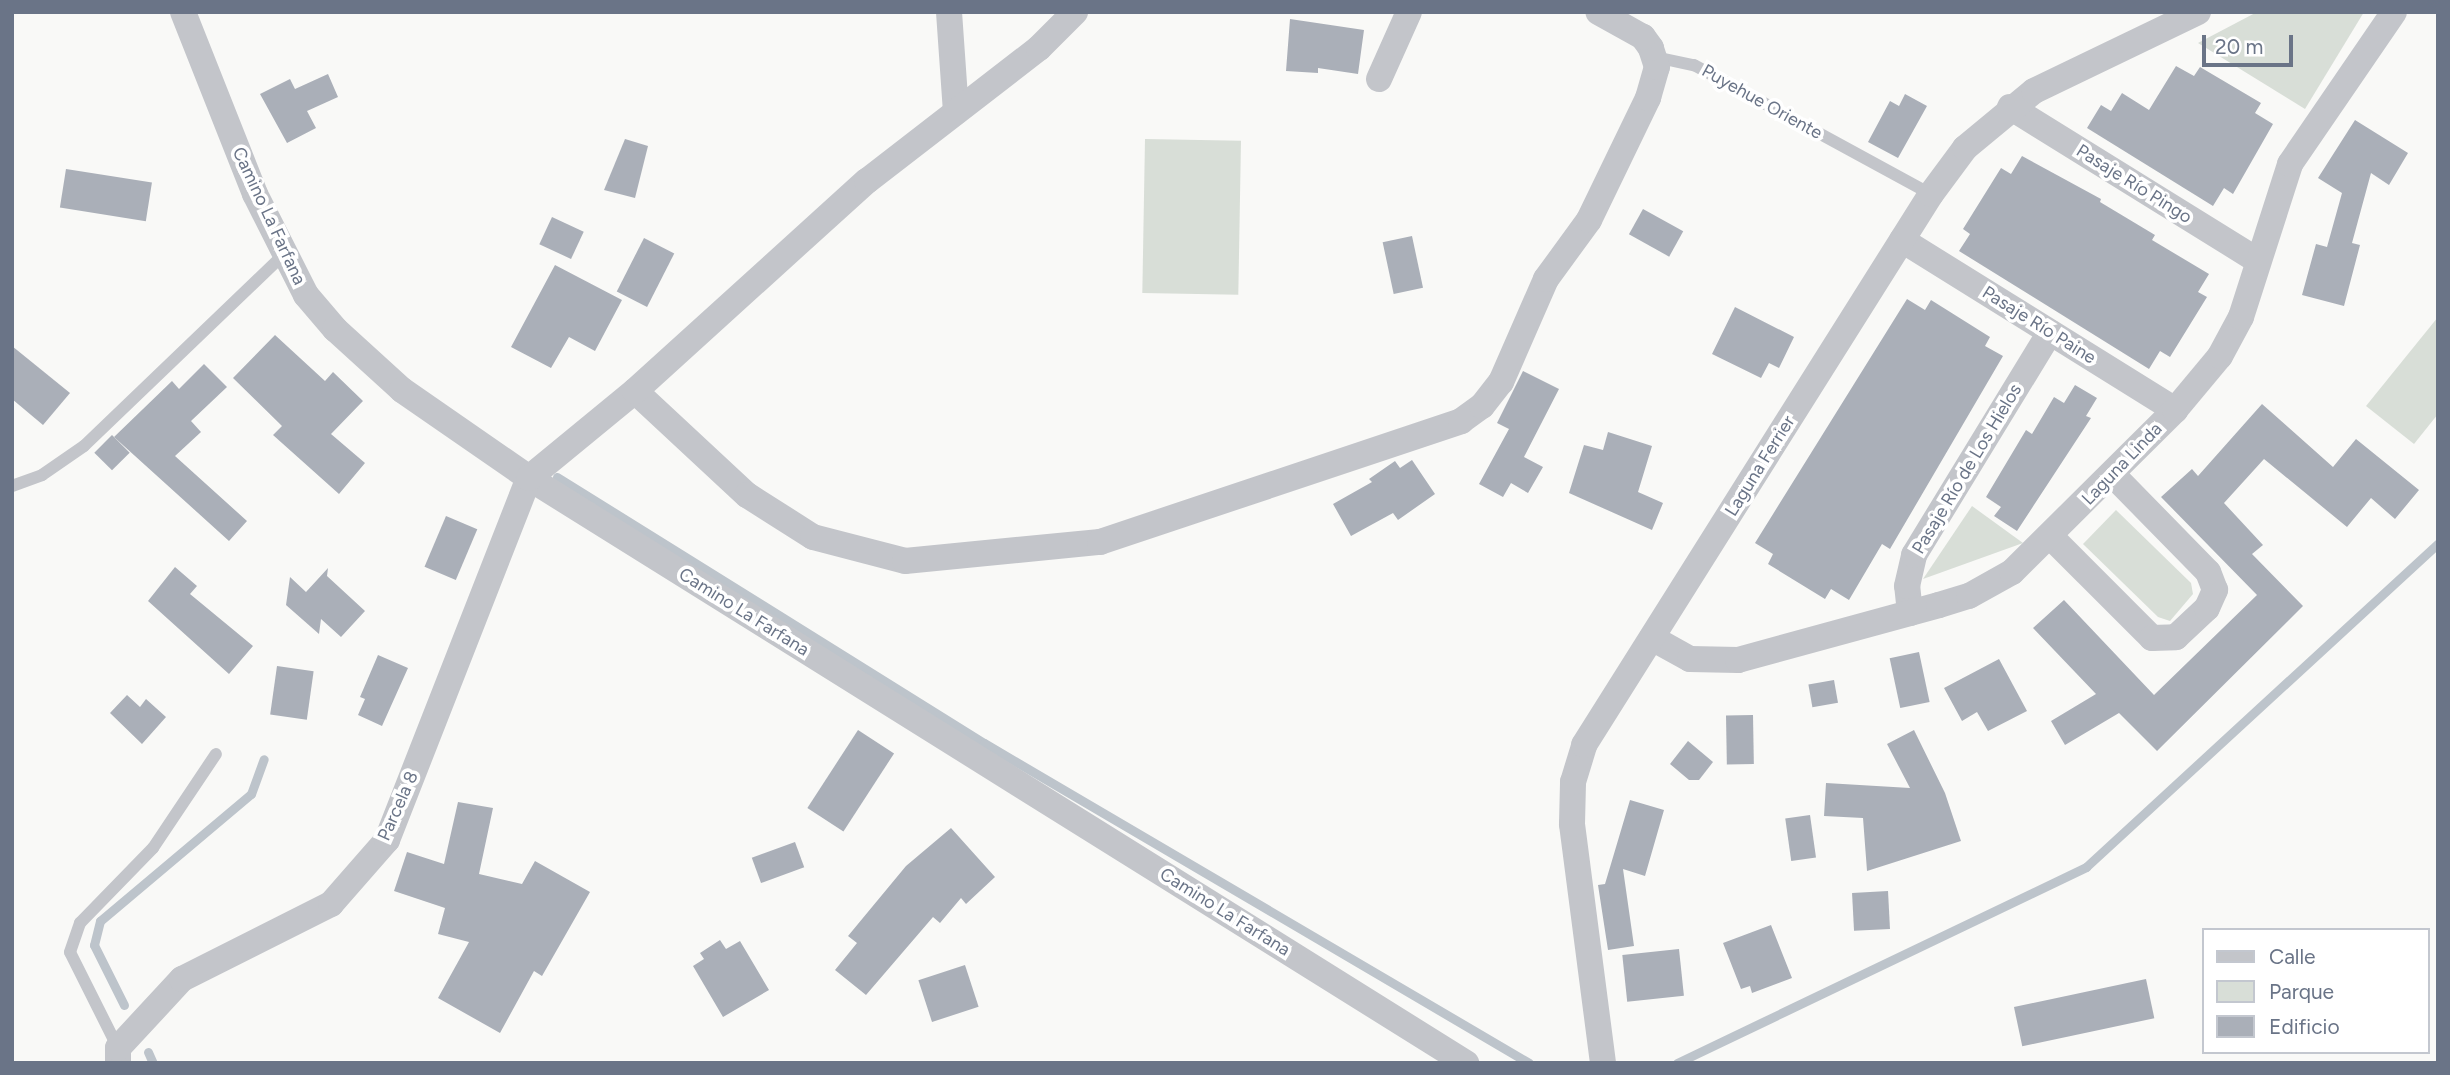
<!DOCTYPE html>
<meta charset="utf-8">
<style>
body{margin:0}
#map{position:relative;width:2450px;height:1075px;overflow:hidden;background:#f9f9f7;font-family:Figtree,sans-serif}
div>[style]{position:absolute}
.green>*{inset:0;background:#d8ded7;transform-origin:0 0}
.stream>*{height:9px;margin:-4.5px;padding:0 4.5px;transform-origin:4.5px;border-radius:4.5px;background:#bdc4cb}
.building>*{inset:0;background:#aaafb8;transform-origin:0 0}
.service>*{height:12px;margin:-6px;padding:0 6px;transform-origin:6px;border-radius:6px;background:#c3c5ca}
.minor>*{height:26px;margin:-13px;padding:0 13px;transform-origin:13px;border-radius:13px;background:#c3c5ca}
span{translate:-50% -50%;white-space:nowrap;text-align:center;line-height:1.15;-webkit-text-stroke:7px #fff;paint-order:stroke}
.street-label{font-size:18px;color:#6a7487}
.frame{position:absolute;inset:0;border:14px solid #6a7487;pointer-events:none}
.legend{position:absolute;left:2202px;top:928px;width:228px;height:126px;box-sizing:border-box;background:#fff;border:2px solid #c3c7cf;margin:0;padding:9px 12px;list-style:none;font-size:21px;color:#6a7487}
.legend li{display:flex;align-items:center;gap:14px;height:35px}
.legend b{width:35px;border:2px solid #c3c7cf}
.scale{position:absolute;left:2202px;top:35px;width:91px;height:32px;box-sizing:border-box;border:4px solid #6a7487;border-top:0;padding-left:9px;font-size:21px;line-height:24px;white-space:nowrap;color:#6a7487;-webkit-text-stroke:5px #fff;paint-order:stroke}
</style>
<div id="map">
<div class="green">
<i style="clip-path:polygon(2257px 12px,2364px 12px,2305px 109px,2198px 43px)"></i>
<i style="left:1145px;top:139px;width:96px;height:154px;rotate:1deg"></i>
<i style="clip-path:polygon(2438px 317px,2438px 414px,2414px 444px,2366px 406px)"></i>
<i style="clip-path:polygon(1972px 506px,2023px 543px,1923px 579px)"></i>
<i style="clip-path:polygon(2116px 510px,2191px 583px,2193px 594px,2170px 621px,2158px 617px,2083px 544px)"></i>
</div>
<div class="stream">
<i style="left:557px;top:477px;width:503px;rotate:31.92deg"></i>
<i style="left:984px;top:743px;width:632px;rotate:30.42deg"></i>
<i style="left:124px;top:1005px;width:67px;rotate:-116.6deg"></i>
<i style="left:94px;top:945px;width:25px;rotate:-76deg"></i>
<i style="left:100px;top:921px;width:197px;rotate:-40.1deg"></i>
<i style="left:251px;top:794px;width:37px;rotate:-70deg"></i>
<i style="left:148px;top:1052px;width:12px;rotate:66deg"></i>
<i style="left:1677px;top:1063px;width:454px;rotate:-25.6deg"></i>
<i style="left:2086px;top:867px;width:478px;rotate:-42.6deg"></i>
</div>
<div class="building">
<i style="clip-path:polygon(1290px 19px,1364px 30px,1358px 74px,1318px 68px,1318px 73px,1286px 71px)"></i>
<i style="clip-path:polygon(2176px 66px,2194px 76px,2200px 67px,2261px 103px,2255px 113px,2273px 124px,2233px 194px,2224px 188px,2213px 206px,2087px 128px,2101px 105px,2111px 111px,2122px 93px,2149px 110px)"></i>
<i style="clip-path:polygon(328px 74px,338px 97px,307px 111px,316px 128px,287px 143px,260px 94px,290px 79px,295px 89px)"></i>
<i style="clip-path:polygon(1905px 94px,1927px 106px,1898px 158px,1868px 142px,1890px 101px,1899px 106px)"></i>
<i style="clip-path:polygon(2355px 120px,2408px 153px,2389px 185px,2371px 173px,2352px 243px,2360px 245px,2344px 306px,2302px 295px,2316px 244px,2327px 247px,2342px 193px,2318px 178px)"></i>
<i style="clip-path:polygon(625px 139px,648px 146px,635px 198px,604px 190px)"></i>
<i style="clip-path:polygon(2022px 156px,2101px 199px,2100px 202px,2155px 235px,2152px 240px,2209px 274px,2198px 292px,2207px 297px,2170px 357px,2160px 351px,2149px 369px,1959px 251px,1970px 234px,1963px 229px,2001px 168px,2011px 174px)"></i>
<i style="left:66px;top:169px;width:87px;height:39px;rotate:9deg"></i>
<i style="left:1643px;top:209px;width:46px;height:29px;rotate:29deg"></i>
<i style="left:552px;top:217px;width:35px;height:30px;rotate:25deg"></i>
<i style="left:1412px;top:236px;width:53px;height:30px;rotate:78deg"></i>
<i style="left:644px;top:238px;width:34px;height:60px;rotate:27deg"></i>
<i style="clip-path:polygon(555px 265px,622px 300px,595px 351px,569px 337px,551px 368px,511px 347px)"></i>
<i style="clip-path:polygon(1907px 299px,1925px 310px,1931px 300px,1990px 337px,1985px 346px,2003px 356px,1890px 549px,1882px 544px,1849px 600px,1831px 589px,1825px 599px,1768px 564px,1773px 554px,1755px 543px)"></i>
<i style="clip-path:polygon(1735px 307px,1794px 337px,1779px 368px,1769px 363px,1761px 378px,1712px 354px)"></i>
<i style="clip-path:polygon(275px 335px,325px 381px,333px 372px,363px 401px,331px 434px,365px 463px,339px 494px,273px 435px,282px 426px,233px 378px)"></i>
<i style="clip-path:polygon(12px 346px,70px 393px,43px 425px,12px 399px)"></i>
<i style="clip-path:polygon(204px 364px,227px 387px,191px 421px,201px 432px,175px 456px,247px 521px,229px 541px,114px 437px,172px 381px,179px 389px)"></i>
<i style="clip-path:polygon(1523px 371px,1559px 389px,1524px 457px,1543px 467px,1528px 493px,1511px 483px,1503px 497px,1479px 484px,1509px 429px,1497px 423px)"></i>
<i style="clip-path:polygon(2075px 385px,2097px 398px,2086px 416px,2091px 418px,2017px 531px,1994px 516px,2001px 507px,1986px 497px,2026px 430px,2032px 434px,2054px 397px,2064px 403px)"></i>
<i style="clip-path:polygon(2262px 404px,2333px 467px,2356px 439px,2419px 490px,2395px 519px,2371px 498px,2347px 527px,2264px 459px,2224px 503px,2263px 545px,2252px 554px,2303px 606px,2157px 751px,2119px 713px,2065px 745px,2051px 721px,2096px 694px,2033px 628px,2064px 600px,2154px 695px,2257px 595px,2161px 497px,2192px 469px,2198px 476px)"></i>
<i style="clip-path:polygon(1608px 432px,1652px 446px,1638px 492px,1663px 503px,1652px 530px,1569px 493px,1584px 445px,1603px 450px)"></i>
<i style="left:112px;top:435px;width:25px;height:25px;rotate:45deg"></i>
<i style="clip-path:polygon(1412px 460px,1435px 494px,1398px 520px,1393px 513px,1351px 536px,1333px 504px,1372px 482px,1369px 479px,1395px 461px,1400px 468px)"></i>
<i style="left:446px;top:516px;width:34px;height:55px;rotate:23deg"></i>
<i style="clip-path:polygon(175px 567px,197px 586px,190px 594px,253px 646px,229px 674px,148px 601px)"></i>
<i style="clip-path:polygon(328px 568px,327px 576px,365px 611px,341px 637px,321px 619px,319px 634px,286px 605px,290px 577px,306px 592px)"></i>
<i style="left:1919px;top:652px;width:51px;height:30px;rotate:78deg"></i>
<i style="clip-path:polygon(378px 655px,408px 668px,382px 726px,358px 715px,365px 699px,360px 697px)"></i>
<i style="clip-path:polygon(1999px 659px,2027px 711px,1988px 731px,1977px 712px,1962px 721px,1944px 688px)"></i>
<i style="left:277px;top:666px;width:37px;height:49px;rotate:8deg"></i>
<i style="left:1834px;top:680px;width:23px;height:26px;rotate:80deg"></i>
<i style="clip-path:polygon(127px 695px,140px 707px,146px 699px,166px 717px,142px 744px,110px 713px)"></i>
<i style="left:1753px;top:715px;width:49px;height:27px;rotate:89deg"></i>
<i style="left:858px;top:730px;width:43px;height:93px;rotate:33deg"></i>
<i style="clip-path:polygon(1914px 730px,1945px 793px,1961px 841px,1867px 871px,1863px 818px,1824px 816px,1826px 783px,1910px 788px,1887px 744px)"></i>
<i style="clip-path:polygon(1688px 741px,1713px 762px,1699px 780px,1689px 780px,1670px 764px)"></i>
<i style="clip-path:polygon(1630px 800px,1664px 810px,1645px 876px,1623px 869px,1634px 946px,1608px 950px,1598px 885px,1605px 884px)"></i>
<i style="clip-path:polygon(458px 802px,493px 808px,479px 874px,522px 884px,535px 861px,590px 892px,542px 976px,534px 971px,500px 1033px,438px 998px,469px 942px,438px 934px,445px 908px,394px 891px,407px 852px,444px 864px)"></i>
<i style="left:1810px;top:815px;width:43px;height:25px;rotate:82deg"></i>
<i style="clip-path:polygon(951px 828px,995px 877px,966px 904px,961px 898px,940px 923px,933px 917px,866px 995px,835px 970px,857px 943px,848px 936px,906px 866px)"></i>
<i style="left:795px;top:842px;width:27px;height:46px;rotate:70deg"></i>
<i style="left:1888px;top:891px;width:38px;height:36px;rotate:87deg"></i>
<i style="clip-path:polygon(1771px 925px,1792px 978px,1752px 993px,1750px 986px,1741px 989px,1723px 943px)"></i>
<i style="clip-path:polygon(720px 940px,726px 949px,740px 941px,769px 990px,723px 1017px,693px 966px,704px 959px,700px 953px)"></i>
<i style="left:1679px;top:949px;width:47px;height:57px;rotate:84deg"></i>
<i style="left:965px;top:965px;width:44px;height:49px;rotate:72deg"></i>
<i style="left:2146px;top:979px;width:40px;height:135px;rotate:78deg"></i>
</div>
<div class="service">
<i style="left:1655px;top:57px;width:40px;rotate:12deg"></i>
<i style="left:1694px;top:65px;width:270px;rotate:28.6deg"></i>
<i style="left:12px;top:486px;width:32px;rotate:-20deg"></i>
<i style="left:42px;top:475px;width:51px;rotate:-34.6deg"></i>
<i style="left:84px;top:446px;width:277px;rotate:-43.8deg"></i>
<i style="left:118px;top:1048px;width:107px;rotate:-116.6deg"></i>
<i style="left:70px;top:952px;width:31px;rotate:-71deg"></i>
<i style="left:80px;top:923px;width:105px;rotate:-45.8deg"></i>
<i style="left:153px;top:848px;width:113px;rotate:-56.2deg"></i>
</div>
<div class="minor">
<i style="left:183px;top:12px;width:196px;rotate:68.4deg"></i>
<i style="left:255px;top:194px;width:113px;rotate:63.2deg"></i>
<i style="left:306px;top:295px;width:45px;rotate:49.5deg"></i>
<i style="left:335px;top:329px;width:91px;rotate:42.3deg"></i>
<i style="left:402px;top:390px;width:155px;rotate:34.7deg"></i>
<i style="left:529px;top:478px;width:1105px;rotate:31.98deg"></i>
<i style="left:949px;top:12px;width:100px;rotate:86deg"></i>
<i style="left:1379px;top:79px;width:73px;rotate:-65.9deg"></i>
<i style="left:2010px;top:107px;width:292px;rotate:31.8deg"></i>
<i style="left:1902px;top:240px;width:322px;rotate:31.9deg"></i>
<i style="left:635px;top:391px;width:153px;rotate:42.9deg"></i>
<i style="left:747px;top:495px;width:78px;rotate:32.5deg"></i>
<i style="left:813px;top:537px;width:95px;rotate:14.6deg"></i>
<i style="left:905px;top:561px;width:196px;rotate:-5.6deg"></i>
<i style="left:1100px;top:542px;width:381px;rotate:-18.5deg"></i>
<i style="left:1461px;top:421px;width:26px;rotate:-36deg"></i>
<i style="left:1482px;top:406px;width:31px;rotate:-52deg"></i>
<i style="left:1501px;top:382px;width:112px;rotate:-66.4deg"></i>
<i style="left:1546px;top:279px;width:73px;rotate:-53.9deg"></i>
<i style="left:1589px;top:220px;width:136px;rotate:-64.2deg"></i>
<i style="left:1648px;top:98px;width:32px;rotate:-74deg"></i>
<i style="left:1657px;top:67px;width:20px;rotate:-108deg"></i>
<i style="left:1651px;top:48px;width:14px;rotate:-126deg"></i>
<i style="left:1643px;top:37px;width:51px;rotate:-150.9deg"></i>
<i style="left:2051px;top:537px;width:143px;rotate:45deg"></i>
<i style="left:2152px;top:638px;width:24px;rotate:-2deg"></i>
<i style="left:2176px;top:637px;width:42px;rotate:-43.1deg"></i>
<i style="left:2207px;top:608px;width:20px;rotate:-66deg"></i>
<i style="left:2215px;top:590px;width:19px;rotate:-111deg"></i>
<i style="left:2208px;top:572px;width:137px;rotate:-134.4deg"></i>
<i style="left:1910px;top:613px;width:27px;rotate:-96deg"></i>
<i style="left:1907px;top:586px;width:32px;rotate:-77deg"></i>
<i style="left:1914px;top:555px;width:261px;rotate:-58.6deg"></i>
<i style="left:1652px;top:638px;width:43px;rotate:28.9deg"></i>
<i style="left:1690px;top:659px;width:48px;rotate:1.2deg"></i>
<i style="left:1738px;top:660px;width:208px;rotate:-15.3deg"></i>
<i style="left:1939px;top:605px;width:31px;rotate:-17deg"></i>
<i style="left:1969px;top:596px;width:49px;rotate:-29.2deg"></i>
<i style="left:2012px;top:572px;width:230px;rotate:-44.8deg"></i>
<i style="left:2175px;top:410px;width:70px;rotate:-50.2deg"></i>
<i style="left:2220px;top:356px;width:44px;rotate:-61.7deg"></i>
<i style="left:2241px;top:317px;width:161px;rotate:-72.2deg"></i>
<i style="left:2290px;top:164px;width:184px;rotate:-55.6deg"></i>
<i style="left:118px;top:1063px;width:15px;rotate:-90deg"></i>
<i style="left:118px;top:1048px;width:94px;rotate:-47.2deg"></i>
<i style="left:182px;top:979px;width:167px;rotate:-26.7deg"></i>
<i style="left:331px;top:904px;width:85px;rotate:-48.8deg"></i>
<i style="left:387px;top:840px;width:389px;rotate:-68.6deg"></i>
<i style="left:529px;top:478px;width:137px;rotate:-39.4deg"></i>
<i style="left:635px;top:391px;width:313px;rotate:-42.2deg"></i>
<i style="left:867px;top:181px;width:217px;rotate:-37.7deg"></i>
<i style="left:1039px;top:48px;width:51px;rotate:-45deg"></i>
<i style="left:1603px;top:1063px;width:241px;rotate:-97.4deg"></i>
<i style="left:1572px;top:824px;width:42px;rotate:-88.6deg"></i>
<i style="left:1573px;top:782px;width:39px;rotate:-73deg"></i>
<i style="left:1584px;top:745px;width:651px;rotate:-57.8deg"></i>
<i style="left:1931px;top:194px;width:57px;rotate:-53.5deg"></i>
<i style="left:1965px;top:148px;width:89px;rotate:-39.6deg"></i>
<i style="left:2034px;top:91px;width:182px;rotate:-25.7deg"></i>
</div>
<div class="street-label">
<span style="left:1762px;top:102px;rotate:29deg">Puyehue Oriente</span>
<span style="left:2134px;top:184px;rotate:32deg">Pasaje Río Pingo</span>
<span style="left:269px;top:216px;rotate:65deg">Camino La Farfana</span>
<span style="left:2039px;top:325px;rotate:32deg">Pasaje Río Paine</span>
<span style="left:2122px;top:464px;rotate:-46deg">Laguna Linda</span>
<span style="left:1760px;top:466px;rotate:-58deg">Laguna Ferrier</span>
<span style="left:1967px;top:469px;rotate:-59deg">Pasaje Río de Los Hielos</span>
<span style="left:744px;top:612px;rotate:32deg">Camino La Farfana</span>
<span style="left:398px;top:806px;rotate:-66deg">Parcela 8</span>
<span style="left:1225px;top:912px;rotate:32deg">Camino La Farfana</span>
</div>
<div class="frame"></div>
<ul class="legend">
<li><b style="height:9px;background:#c3c5ca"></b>Calle</li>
<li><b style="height:19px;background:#d8ded7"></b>Parque</li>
<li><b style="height:19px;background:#aaafb8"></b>Edificio</li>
</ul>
<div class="scale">20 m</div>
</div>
